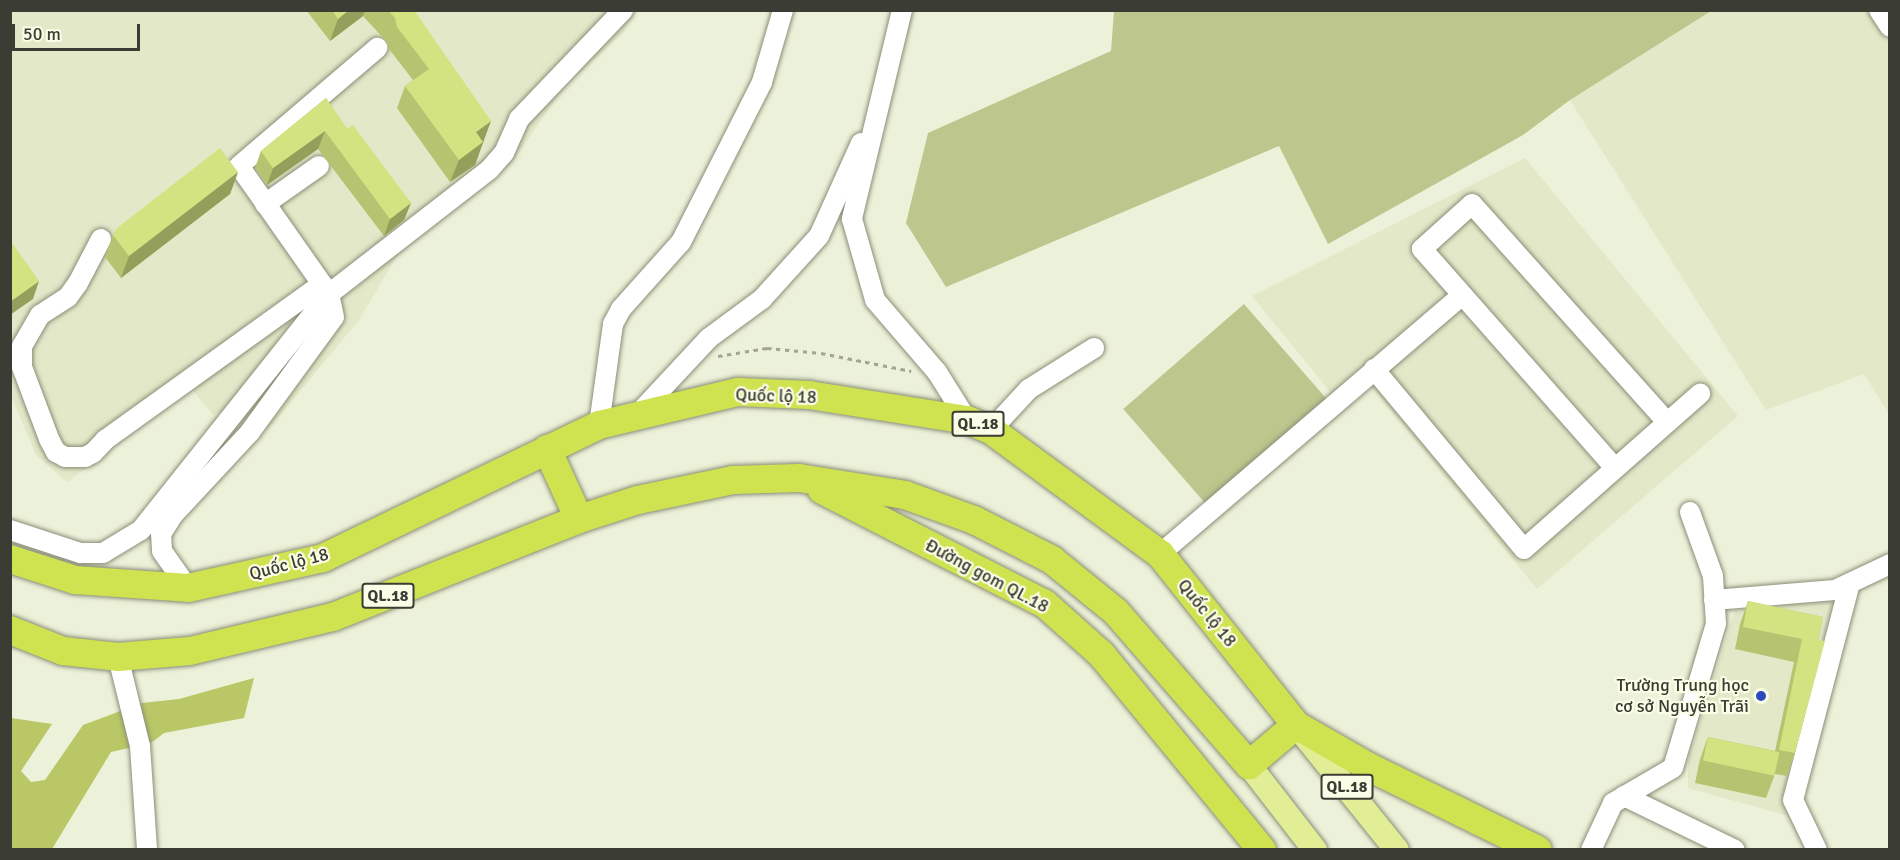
<!DOCTYPE html>
<meta charset="utf-8">
<style>
body{margin:0}
#map{position:relative;width:1900px;height:860px;overflow:hidden;background:#ecf1d9;font-family:Signika,sans-serif}
div>[style]{position:absolute}
.built>*{inset:0;background:#e2e8c8}
.green>*{inset:0;background:#bcc68d;transform-origin:0 0}
.water>*{inset:0;background:#b9c766}
.path>*{height:3px;margin-top:-1.5px;transform-origin:0;background:repeating-linear-gradient(90deg,#a2a593 0 4.5px,transparent 0 9px)}
.roads{filter:drop-shadow(0 0 2px #8a8e78) drop-shadow(0 0 2px #8a8e78)}
.minor>*{height:20px;margin:-10px;padding:0 10px;transform-origin:10px;border-radius:10px;background:#fff}
.major>*{height:24px;margin:-12px;padding:0 12px;transform-origin:12px;border-radius:12px;background:#e2ee96}
.highway>*{height:28px;margin:-14px;padding:0 14px;transform-origin:14px;border-radius:14px;background:#cfe250}
.wall>*{inset:0;background:#b6c370}
.shaded-wall>*{inset:0;background:#949f5b}
.building>*{inset:0;background:#d4e382;transform-origin:0 0}
.dots>*{width:16px;height:16px;translate:-50% -50%;box-sizing:border-box;border:3px solid #fafee6;border-radius:50%}
span{translate:-50% -50%;white-space:nowrap;text-align:center;line-height:1.15;-webkit-text-stroke:4.5px #fafee6;paint-order:stroke}
.shield-label span{padding:2px 4px;background:#fafee6;border:2px solid;border-radius:4px;-webkit-text-stroke-width:0}
.shield-label{font-size:16px;color:#3b3c33;font-weight:700}
.street-label{font-size:18px;color:#3b3c33}
.poi-label{font-size:18px;color:#3b3c33}
.right{translate:-100% -50%;text-align:right}
.frame{position:absolute;inset:0;border:12px solid #3b3c33;pointer-events:none}
.scale{position:absolute;left:12px;top:24px;width:128px;height:27px;box-sizing:border-box;border:3px solid #3b3c33;border-top:0;padding-left:8px;font-size:18px;line-height:21px;white-space:nowrap;color:#3b3c33;-webkit-text-stroke:4px #fafee6;paint-order:stroke}
</style>
<div id="map">
<div class="built">
<i style="clip-path:polygon(10px 11px,637px 11px,624px 32px,565px 86px,510px 165px,404px 244px,359px 320px,268px 430px,234px 404px,213px 415px,192px 389px,67px 482px,36px 455px,11px 396px)"></i>
<i style="clip-path:polygon(1711px 11px,1889px 11px,1889px 414px,1864px 374px,1766px 410px,1570px 100px)"></i>
<i style="clip-path:polygon(1525px 158px,1738px 416px,1537px 589px,1371px 386px,1345px 410px,1252px 296px)"></i>
<i style="clip-path:polygon(1830px 598px,1834px 607px,1789px 816px,1688px 788px,1688px 761px,1735px 610px)"></i>
</div>
<div class="green">
<i style="clip-path:polygon(1114px 11px,1114px 10px,1711px 11px,1570px 100px,1523px 135px,1328px 244px,1279px 146px,946px 287px,906px 223px,928px 133px,1111px 51px)"></i>
<i style="left:1244px;top:304px;width:125px;height:160px;rotate:49deg"></i>
</div>
<div class="water">
<i style="clip-path:polygon(254px 678px,244px 718px,164px 733px,151px 743px,111px 752px,52px 849px,11px 850px,11px 718px,52px 724px,21px 771px,31px 782px,45px 780px,83px 725px,142px 703px,179px 699px)"></i>
</div>
<div class="path">
<i style="left:718px;top:356px;width:50px;rotate:-9.3deg"></i>
<i style="left:767px;top:348px;width:54px;rotate:5.3deg"></i>
<i style="left:821px;top:353px;width:92px;rotate:11.3deg"></i>
</div>
<div class="roads">
<div class="minor">
<i style="left:902px;top:10px;width:215px;rotate:103.5deg"></i>
<i style="left:852px;top:219px;width:84px;rotate:74.1deg"></i>
<i style="left:875px;top:300px;width:95px;rotate:49.3deg"></i>
<i style="left:937px;top:372px;width:57px;rotate:58deg"></i>
<i style="left:1879px;top:10px;width:20px;rotate:57deg"></i>
<i style="left:265px;top:204px;width:66px;rotate:-35.1deg"></i>
<i style="left:101px;top:239px;width:50px;rotate:117.6deg"></i>
<i style="left:78px;top:283px;width:17px;rotate:126deg"></i>
<i style="left:68px;top:297px;width:33px;rotate:147deg"></i>
<i style="left:40px;top:315px;width:36px;rotate:120deg"></i>
<i style="left:22px;top:346px;width:21px;rotate:90deg"></i>
<i style="left:22px;top:367px;width:77px;rotate:69.4deg"></i>
<i style="left:49px;top:439px;width:15px;rotate:62deg"></i>
<i style="left:56px;top:452px;width:10px;rotate:29deg"></i>
<i style="left:65px;top:457px;width:20px"></i>
<i style="left:85px;top:457px;width:9px;rotate:-27deg"></i>
<i style="left:93px;top:453px;width:18px;rotate:-47deg"></i>
<i style="left:105px;top:440px;width:267px;rotate:-35.7deg"></i>
<i style="left:1374px;top:369px;width:234px;rotate:50.2deg"></i>
<i style="left:1524px;top:549px;width:235px;rotate:-41.4deg"></i>
<i style="left:640px;top:412px;width:101px;rotate:-47deg"></i>
<i style="left:709px;top:338px;width:66px;rotate:-36.3deg"></i>
<i style="left:762px;top:299px;width:85px;rotate:-47.9deg"></i>
<i style="left:819px;top:236px;width:102px;rotate:-65.7deg"></i>
<i style="left:599px;top:425px;width:102px;rotate:-82.1deg"></i>
<i style="left:613px;top:324px;width:17px;rotate:-62deg"></i>
<i style="left:621px;top:309px;width:90px;rotate:-48.2deg"></i>
<i style="left:681px;top:242px;width:179px;rotate:-63.1deg"></i>
<i style="left:762px;top:82px;width:75px;rotate:-73.7deg"></i>
<i style="left:991px;top:430px;width:56px;rotate:-47.2deg"></i>
<i style="left:1029px;top:389px;width:77px;rotate:-32.2deg"></i>
<i style="left:1615px;top:468px;width:292px;rotate:-131.4deg"></i>
<i style="left:1422px;top:249px;width:67px;rotate:-42deg"></i>
<i style="left:1472px;top:204px;width:292px;rotate:48.2deg"></i>
<i style="left:10px;top:530px;width:74px;rotate:18.2deg"></i>
<i style="left:80px;top:553px;width:23px"></i>
<i style="left:103px;top:553px;width:44px;rotate:-31.2deg"></i>
<i style="left:141px;top:530px;width:302px;rotate:-51.5deg"></i>
<i style="left:329px;top:294px;width:202px;rotate:-37.8deg"></i>
<i style="left:489px;top:170px;width:23px;rotate:-49deg"></i>
<i style="left:504px;top:153px;width:37px;rotate:-66deg"></i>
<i style="left:519px;top:119px;width:151px;rotate:-46.3deg"></i>
<i style="left:1160px;top:554px;width:396px;rotate:-40.6deg"></i>
<i style="left:188px;top:588px;width:45px;rotate:-125.1deg"></i>
<i style="left:162px;top:551px;width:17px;rotate:-93deg"></i>
<i style="left:161px;top:534px;width:22px;rotate:-58deg"></i>
<i style="left:173px;top:515px;width:113px;rotate:-47.1deg"></i>
<i style="left:250px;top:432px;width:142px;rotate:-53.9deg"></i>
<i style="left:334px;top:317px;width:24px;rotate:-102deg"></i>
<i style="left:329px;top:294px;width:156px;rotate:-125.1deg"></i>
<i style="left:239px;top:166px;width:182px;rotate:-40.5deg"></i>
<i style="left:1714px;top:600px;width:121px;rotate:-4.7deg"></i>
<i style="left:1835px;top:590px;width:61px;rotate:-25.3deg"></i>
<i style="left:118px;top:657px;width:92px;rotate:76.1deg"></i>
<i style="left:140px;top:746px;width:104px;rotate:86.1deg"></i>
<i style="left:1624px;top:796px;width:123px;rotate:25.9deg"></i>
<i style="left:1591px;top:850px;width:52px;rotate:-64.9deg"></i>
<i style="left:1613px;top:803px;width:69px;rotate:-30.3deg"></i>
<i style="left:1673px;top:768px;width:150px;rotate:-73.4deg"></i>
<i style="left:1716px;top:624px;width:48px;rotate:-93.6deg"></i>
<i style="left:1713px;top:576px;width:68px;rotate:-109.8deg"></i>
<i style="left:1817px;top:850px;width:55px;rotate:-115.6deg"></i>
<i style="left:1793px;top:800px;width:224px;rotate:-75.3deg"></i>
</div>
<div class="major">
<i style="left:1300px;top:730px;width:154px;rotate:51.1deg"></i>
<i style="left:1249px;top:765px;width:108px;rotate:52.2deg"></i>
</div>
<div class="highway">
<i style="left:547px;top:449px;width:77px;rotate:65.4deg"></i>
<i style="left:822px;top:490px;width:250px;rotate:27.1deg"></i>
<i style="left:1045px;top:604px;width:75px;rotate:41.8deg"></i>
<i style="left:1101px;top:654px;width:254px;rotate:50.6deg"></i>
<i style="left:10px;top:559px;width:68px;rotate:17.9deg"></i>
<i style="left:75px;top:580px;width:113px;rotate:4deg"></i>
<i style="left:188px;top:588px;width:138px;rotate:-12.5deg"></i>
<i style="left:323px;top:558px;width:306px;rotate:-25.7deg"></i>
<i style="left:599px;top:425px;width:143px;rotate:-13.4deg"></i>
<i style="left:738px;top:392px;width:71px;rotate:2.4deg"></i>
<i style="left:809px;top:395px;width:160px;rotate:9deg"></i>
<i style="left:967px;top:420px;width:26px;rotate:23deg"></i>
<i style="left:991px;top:430px;width:210px;rotate:36.3deg"></i>
<i style="left:1160px;top:554px;width:218px;rotate:51.5deg"></i>
<i style="left:1296px;top:725px;width:84px;rotate:29.9deg"></i>
<i style="left:1369px;top:767px;width:188px;rotate:26.2deg"></i>
<i style="left:10px;top:630px;width:57px;rotate:21.6deg"></i>
<i style="left:63px;top:651px;width:55px;rotate:6.2deg"></i>
<i style="left:118px;top:657px;width:72px;rotate:-4.8deg"></i>
<i style="left:190px;top:651px;width:147px;rotate:-13.4deg"></i>
<i style="left:333px;top:617px;width:265px;rotate:-21.7deg"></i>
<i style="left:579px;top:519px;width:62px;rotate:-17.9deg"></i>
<i style="left:638px;top:500px;width:97px;rotate:-11.9deg"></i>
<i style="left:733px;top:480px;width:66px;rotate:-1.7deg"></i>
<i style="left:799px;top:478px;width:107px;rotate:9.1deg"></i>
<i style="left:905px;top:495px;width:73px;rotate:19.9deg"></i>
<i style="left:974px;top:520px;width:88px;rotate:27.1deg"></i>
<i style="left:1052px;top:560px;width:82px;rotate:39.1deg"></i>
<i style="left:1116px;top:612px;width:203px;rotate:49deg"></i>
<i style="left:1249px;top:765px;width:62px;rotate:-40.4deg"></i>
</div>
</div>
<div class="wall">
<i style="clip-path:polygon(306px 10px,414px 10px,483px 143px,482px 144px,475px 165px,450px 182px,397px 108px,405px 86px,413px 80px,389px 49px,386px 41px,363px 16px,330px 41px)"></i>
<i style="clip-path:polygon(326px 98px,347px 129px,411px 203px,404px 220px,384px 236px,318px 149px,267px 185px,255px 168px,261px 151px)"></i>
<i style="clip-path:polygon(238px 172px,230px 194px,121px 278px,105px 257px,113px 235px)"></i>
<i style="clip-path:polygon(1748px 601px,1823px 617px,1795px 753px,1787px 776px,1775px 774px,1766px 798px,1695px 783px,1700px 759px,1708px 737px,1775px 751px,1794px 662px,1735px 649px,1740px 624px)"></i>
</div>
<div class="shaded-wall">
<i style="clip-path:polygon(349px 10px,365px 10px,363px 16px,330px 41px,338px 19px)"></i>
<i style="clip-path:polygon(491px 121px,475px 165px,450px 182px,459px 160px,476px 132px)"></i>
<i style="clip-path:polygon(325px 131px,318px 149px,267px 185px,273px 168px)"></i>
<i style="clip-path:polygon(238px 172px,230px 194px,121px 278px,129px 256px)"></i>
<i style="clip-path:polygon(411px 203px,404px 220px,384px 236px,390px 219px)"></i>
<i style="clip-path:polygon(39px 281px,33px 299px,10px 315px,11px 301px)"></i>
</div>
<div class="building">
<i style="clip-path:polygon(332px 10px,349px 10px,338px 19px)"></i>
<i style="clip-path:polygon(388px 10px,414px 10px,491px 121px,476px 132px,483px 142px,459px 160px,405px 86px,429px 69px,397px 27px,395px 18px)"></i>
<i style="clip-path:polygon(326px 98px,347px 129px,353px 125px,411px 203px,390px 219px,325px 131px,273px 168px,261px 151px)"></i>
<i style="clip-path:polygon(220px 148px,238px 172px,129px 256px,113px 235px,117px 228px)"></i>
<i style="clip-path:polygon(10px 240px,39px 281px,11px 301px,10px 300px)"></i>
<i style="clip-path:polygon(1748px 601px,1823px 617px,1818px 640px,1825px 641px,1795px 753px,1779px 750px,1802px 639px,1743px 627px)"></i>
<i style="left:1708px;top:737px;width:73px;height:24px;rotate:12deg"></i>
</div>
<div class="dots">
<i style="left:1761px;top:696px;background:#2a4cbc"></i>
</div>
<div class="shield-label">
<span style="left:978px;top:424px">QL.18</span>
<span style="left:388px;top:596px">QL.18</span>
<span style="left:1347px;top:787px">QL.18</span>
</div>
<div class="street-label">
<span style="left:776px;top:396px;rotate:2deg">Quốc lộ 18</span>
<span style="left:289px;top:564px;rotate:-15deg">Quốc lộ 18</span>
<span style="left:987px;top:576px;rotate:28deg">Đường gom QL.18</span>
<span style="left:1207px;top:613px;rotate:51deg">Quốc lộ 18</span>
</div>
<div class="poi-label">
<span class="right" style="left:1749px;top:696px">Trường Trung học<br>cơ sở Nguyễn Trãi</span>
</div>
<div class="frame"></div>
<div class="scale">50 m</div>
</div>
